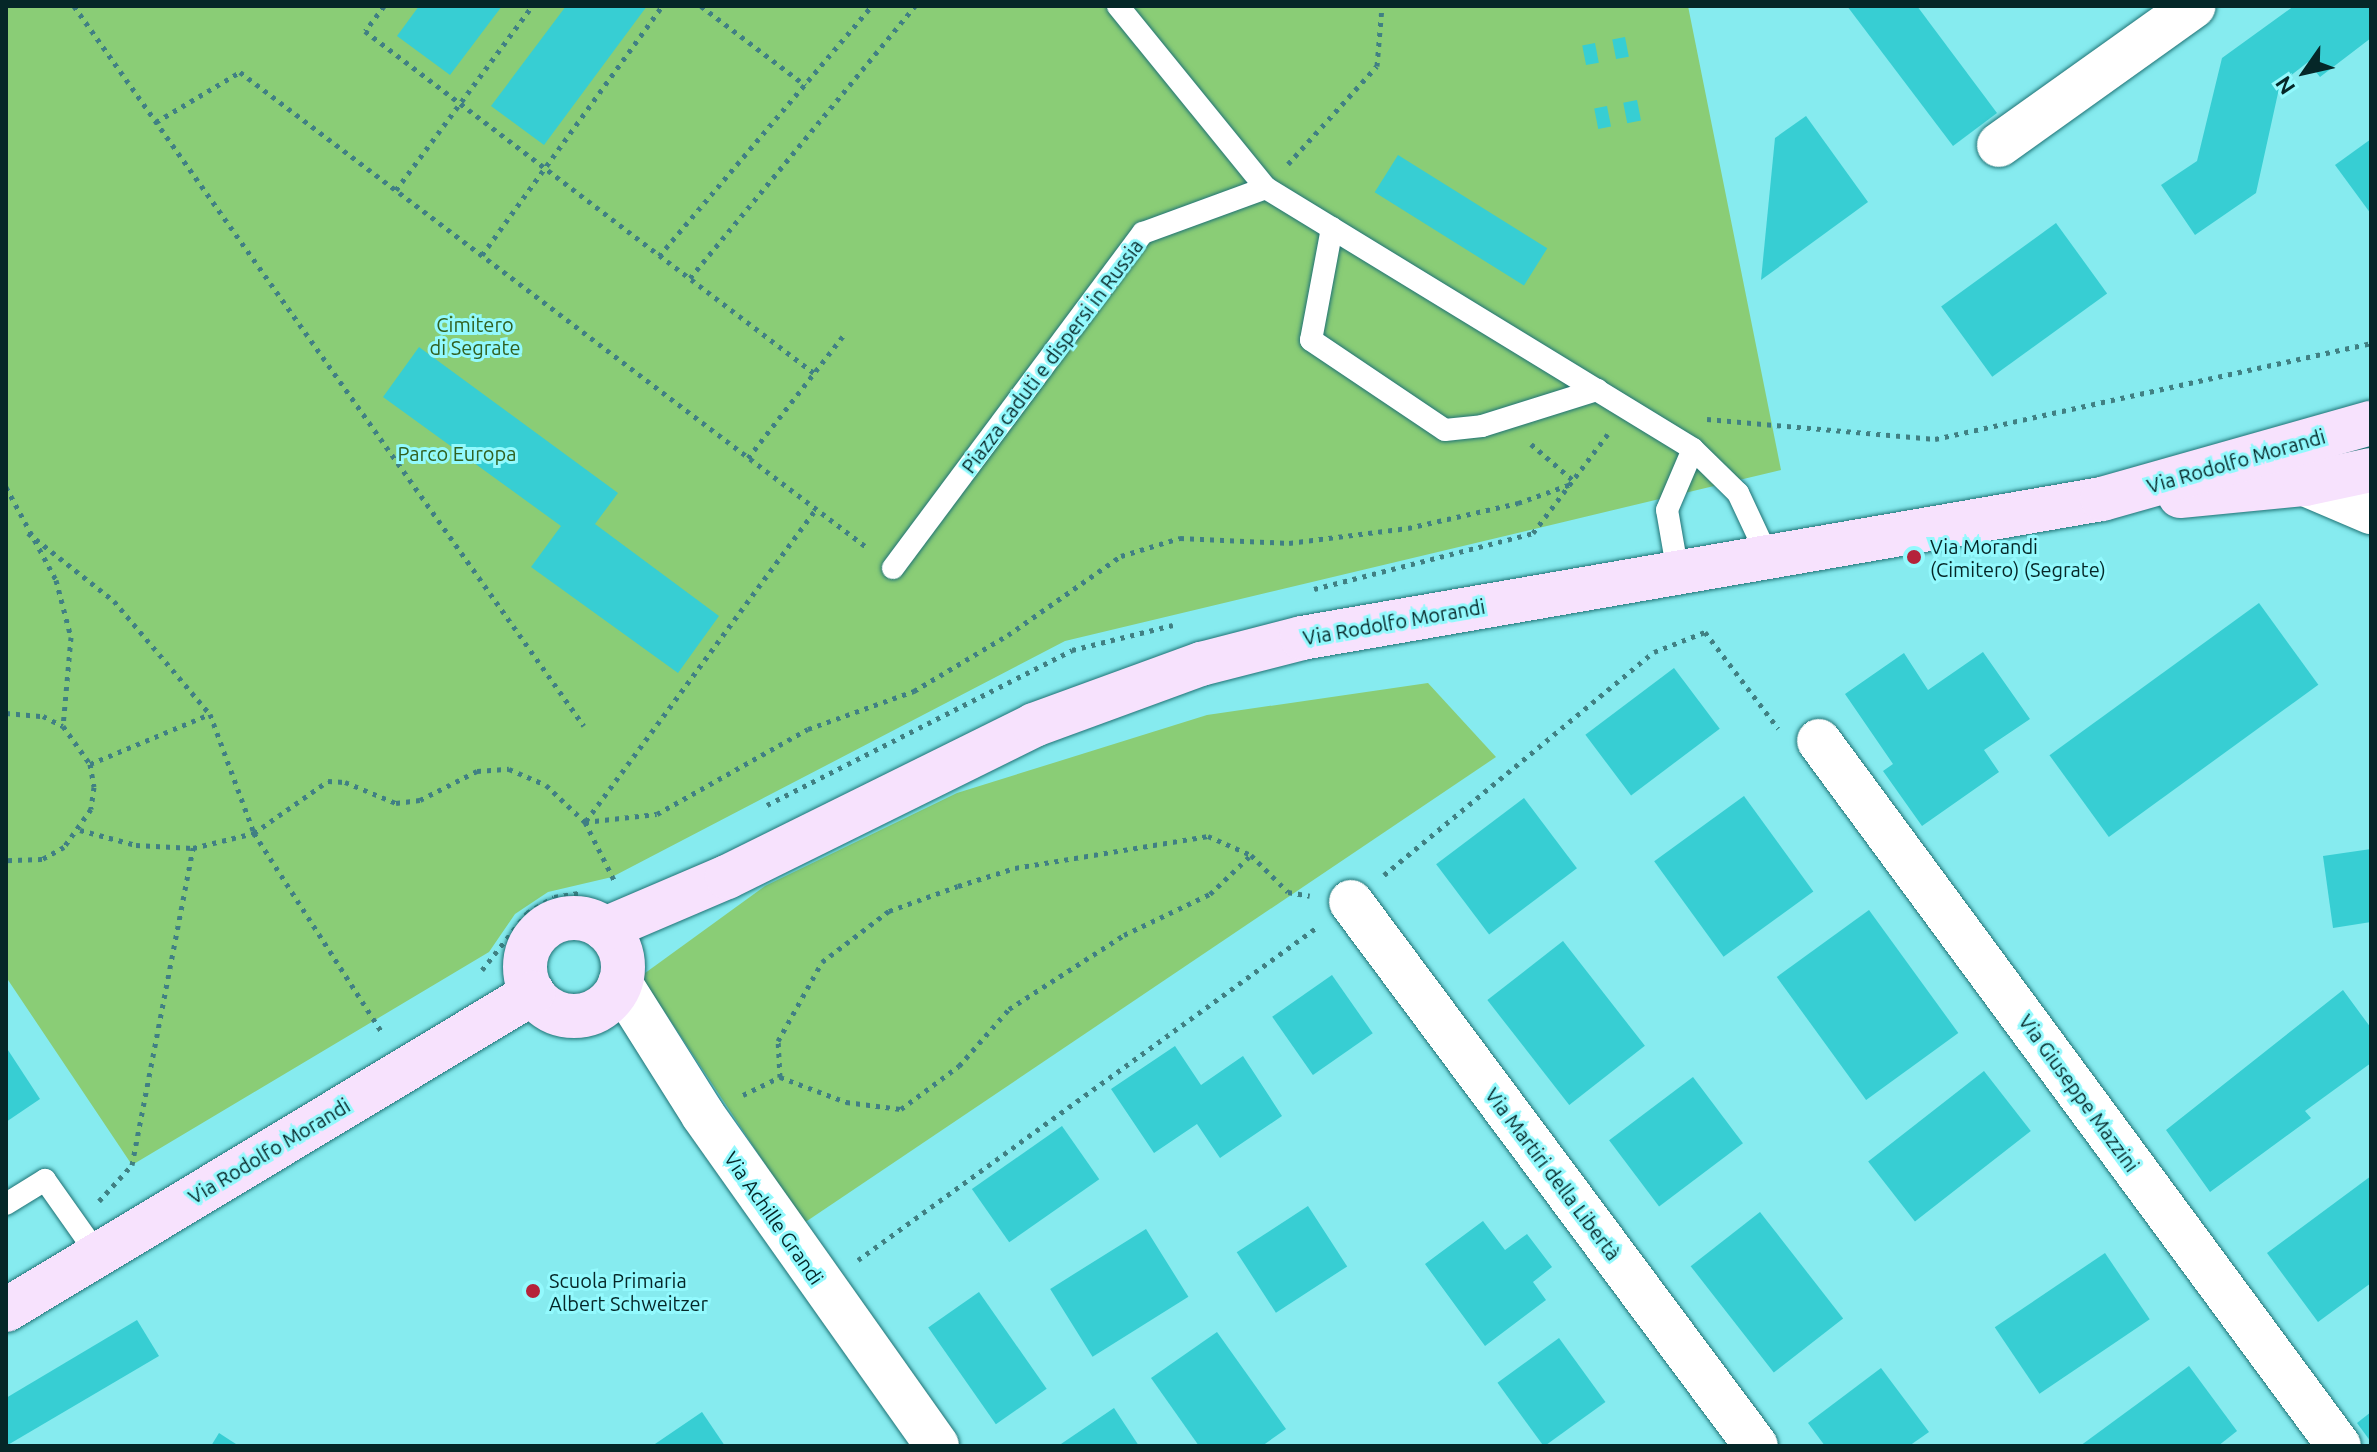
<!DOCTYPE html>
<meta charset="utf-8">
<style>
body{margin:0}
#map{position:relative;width:2377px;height:1452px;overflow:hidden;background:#86ebef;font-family:Ubuntu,sans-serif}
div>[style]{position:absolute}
.green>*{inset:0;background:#8acd76}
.building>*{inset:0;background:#37ced3;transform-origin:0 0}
.path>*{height:5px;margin-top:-2.5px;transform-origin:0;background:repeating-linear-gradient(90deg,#408083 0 4px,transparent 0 10px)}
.roads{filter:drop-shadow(0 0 2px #1f7275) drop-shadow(0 0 2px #1f7275)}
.lane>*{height:22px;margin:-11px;padding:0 11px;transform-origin:11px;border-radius:11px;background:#fff}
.street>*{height:44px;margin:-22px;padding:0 22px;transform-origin:22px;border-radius:22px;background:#fff}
.secondary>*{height:44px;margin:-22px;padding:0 22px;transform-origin:22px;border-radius:22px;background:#f7e2fd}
.secondary>.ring{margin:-22px;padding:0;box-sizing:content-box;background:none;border:44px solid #f7e2fd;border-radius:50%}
.dots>*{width:22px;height:22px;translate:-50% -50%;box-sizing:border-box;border:4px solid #93f9fd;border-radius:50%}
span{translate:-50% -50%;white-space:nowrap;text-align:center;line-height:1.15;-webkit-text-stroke:6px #93f9fd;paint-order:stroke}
.park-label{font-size:20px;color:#316120}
.street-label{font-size:20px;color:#052728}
.poi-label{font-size:20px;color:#052728}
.left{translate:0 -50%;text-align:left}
.frame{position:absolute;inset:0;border:8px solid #052728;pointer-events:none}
.north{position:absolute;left:2265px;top:32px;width:80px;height:80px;-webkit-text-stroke:6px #93f9fd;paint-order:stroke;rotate:236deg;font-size:22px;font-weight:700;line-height:32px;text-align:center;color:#052728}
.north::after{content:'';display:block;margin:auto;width:28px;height:36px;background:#052728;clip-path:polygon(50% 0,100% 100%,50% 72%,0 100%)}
</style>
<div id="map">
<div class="green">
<i style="clip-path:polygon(6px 6px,1688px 6px,1781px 470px,1065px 641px,612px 877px,548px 892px,515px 914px,489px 952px,132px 1165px,6px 977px)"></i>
<i style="clip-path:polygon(1428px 683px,1496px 757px,804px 1223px,641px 976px,765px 886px,957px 793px,1207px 715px)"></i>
</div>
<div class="building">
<i style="clip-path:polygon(419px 6px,502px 6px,450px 75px,397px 36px)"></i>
<i style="clip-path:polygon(566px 6px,647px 6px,544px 145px,491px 106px)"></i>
<i style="clip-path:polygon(1847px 6px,1917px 6px,1997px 113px,1953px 146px)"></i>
<i style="clip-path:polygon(2294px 6px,2371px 6px,2371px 38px,2320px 77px,2308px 62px,2280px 84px,2256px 193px,2195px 235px,2161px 185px,2197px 161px,2222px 58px)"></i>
<i style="left:1625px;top:37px;width:20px;height:13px;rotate:79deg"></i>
<i style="left:1595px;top:43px;width:20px;height:13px;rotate:79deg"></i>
<i style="left:1637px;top:100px;width:21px;height:14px;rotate:79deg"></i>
<i style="left:1607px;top:106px;width:21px;height:13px;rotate:79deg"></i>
<i style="clip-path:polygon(1806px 116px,1868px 202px,1761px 280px,1775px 138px)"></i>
<i style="clip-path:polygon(2371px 139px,2371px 214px,2335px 165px)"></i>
<i style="left:1398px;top:155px;width:176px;height:44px;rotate:32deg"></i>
<i style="left:2056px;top:223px;width:87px;height:142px;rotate:54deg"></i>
<i style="clip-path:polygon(419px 347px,618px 493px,595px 524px,719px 616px,678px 673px,531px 567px,561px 526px,383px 397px)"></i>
<i style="left:2259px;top:603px;width:101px;height:259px;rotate:54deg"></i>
<i style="clip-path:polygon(1983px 652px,2030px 719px,1984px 750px,1999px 772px,1922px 826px,1883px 771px,1893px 764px,1845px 694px,1904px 653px,1928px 690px)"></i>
<i style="left:1674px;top:668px;width:76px;height:111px;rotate:53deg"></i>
<i style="left:1744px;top:796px;width:118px;height:111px;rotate:54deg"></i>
<i style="left:1524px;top:798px;width:88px;height:110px;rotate:53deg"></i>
<i style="clip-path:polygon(2371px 849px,2371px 922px,2333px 928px,2323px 856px)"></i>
<i style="left:1869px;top:910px;width:152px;height:114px;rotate:54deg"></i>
<i style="left:1563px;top:941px;width:133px;height:96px;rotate:52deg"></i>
<i style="left:1332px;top:975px;width:71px;height:73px;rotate:55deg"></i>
<i style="clip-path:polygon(2343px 990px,2371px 1028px,2371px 1063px,2305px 1111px,2311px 1118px,2210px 1192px,2166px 1130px)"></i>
<i style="clip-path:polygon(1175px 1046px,1201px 1085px,1243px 1056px,1282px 1116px,1220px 1158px,1197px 1124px,1154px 1153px,1111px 1089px)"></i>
<i style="clip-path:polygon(6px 1047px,40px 1099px,6px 1122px)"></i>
<i style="left:1984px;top:1071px;width:76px;height:147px;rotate:52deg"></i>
<i style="left:1693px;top:1077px;width:83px;height:105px;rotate:53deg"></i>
<i style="left:1062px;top:1126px;width:65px;height:110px;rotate:55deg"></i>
<i style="clip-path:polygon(2371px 1176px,2371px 1283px,2318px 1322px,2267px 1253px)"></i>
<i style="left:1308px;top:1206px;width:72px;height:85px;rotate:57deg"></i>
<i style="left:1760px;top:1212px;width:135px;height:88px;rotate:52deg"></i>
<i style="clip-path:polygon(1483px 1221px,1505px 1250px,1527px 1234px,1552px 1267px,1533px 1282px,1546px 1300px,1485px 1346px,1425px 1264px)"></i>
<i style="left:1146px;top:1229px;width:80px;height:113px;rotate:58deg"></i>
<i style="left:2105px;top:1253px;width:80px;height:133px;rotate:56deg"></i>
<i style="left:979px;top:1292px;width:118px;height:62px;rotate:55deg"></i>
<i style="clip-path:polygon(137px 1320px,159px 1356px,6px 1446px,6px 1398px)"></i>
<i style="clip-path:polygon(1217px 1332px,1286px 1429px,1262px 1446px,1199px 1446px,1151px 1378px)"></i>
<i style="left:1559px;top:1338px;width:79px;height:76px;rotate:54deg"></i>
<i style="clip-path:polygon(2189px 1366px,2237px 1431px,2218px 1446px,2080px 1446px)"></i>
<i style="clip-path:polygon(1881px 1368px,1929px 1432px,1909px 1446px,1825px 1446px,1808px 1423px)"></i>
<i style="clip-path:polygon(1114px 1408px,1139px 1446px,1058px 1446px)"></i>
<i style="clip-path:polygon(702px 1412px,725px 1446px,652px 1446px)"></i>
<i style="clip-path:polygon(2371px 1412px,2371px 1442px,2357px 1423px)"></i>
<i style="clip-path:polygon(219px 1433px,239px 1446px,211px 1446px)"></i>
</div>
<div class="path">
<i style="left:74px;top:6px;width:882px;rotate:54.69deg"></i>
<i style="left:384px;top:6px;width:31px;rotate:127deg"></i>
<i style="left:365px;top:31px;width:564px;rotate:37.3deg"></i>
<i style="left:701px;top:6px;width:131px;rotate:37.2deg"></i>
<i style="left:156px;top:122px;width:98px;rotate:-30.8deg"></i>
<i style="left:240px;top:72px;width:789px;rotate:37.17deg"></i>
<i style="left:1288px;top:164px;width:132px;rotate:-47.8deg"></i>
<i style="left:1377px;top:66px;width:60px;rotate:-85.2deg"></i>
<i style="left:396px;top:190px;width:229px;rotate:-53.5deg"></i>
<i style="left:482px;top:255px;width:307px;rotate:-54.1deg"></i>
<i style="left:659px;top:256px;width:328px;rotate:-49.6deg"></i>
<i style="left:690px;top:278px;width:353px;rotate:-50.4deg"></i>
<i style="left:1707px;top:419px;width:229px;rotate:5deg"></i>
<i style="left:1935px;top:439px;width:446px;rotate:-12.4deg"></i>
<i style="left:1531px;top:444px;width:58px;rotate:40.8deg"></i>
<i style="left:748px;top:458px;width:155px;rotate:-52.1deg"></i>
<i style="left:6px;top:487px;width:106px;rotate:61.7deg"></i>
<i style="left:56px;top:580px;width:59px;rotate:75.3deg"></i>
<i style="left:71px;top:637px;width:89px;rotate:95.1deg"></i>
<i style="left:28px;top:533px;width:110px;rotate:38.3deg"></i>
<i style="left:114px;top:601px;width:148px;rotate:49.7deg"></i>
<i style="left:210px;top:714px;width:127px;rotate:69.7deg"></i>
<i style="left:254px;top:833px;width:239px;rotate:57.3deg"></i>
<i style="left:1314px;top:589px;width:226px;rotate:-14.3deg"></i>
<i style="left:1533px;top:533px;width:124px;rotate:-52.9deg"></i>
<i style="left:6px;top:713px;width:37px;rotate:5deg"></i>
<i style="left:43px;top:716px;width:22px;rotate:27deg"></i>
<i style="left:63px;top:726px;width:47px;rotate:54.6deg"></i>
<i style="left:90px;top:764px;width:23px;rotate:80deg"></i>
<i style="left:94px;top:787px;width:22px;rotate:98deg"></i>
<i style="left:91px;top:809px;width:47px;rotate:125.4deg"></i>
<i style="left:64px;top:847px;width:25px;rotate:151deg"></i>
<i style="left:42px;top:859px;width:36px;rotate:178deg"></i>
<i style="left:90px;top:764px;width:130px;rotate:-22.6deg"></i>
<i style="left:767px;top:805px;width:342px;rotate:-26.9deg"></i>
<i style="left:1072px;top:650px;width:104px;rotate:-13.9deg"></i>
<i style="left:586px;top:821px;width:388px;rotate:-53.6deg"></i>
<i style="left:585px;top:822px;width:72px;rotate:-6.3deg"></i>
<i style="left:657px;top:814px;width:173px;rotate:-29.4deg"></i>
<i style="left:808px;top:729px;width:113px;rotate:-19.7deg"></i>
<i style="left:914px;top:691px;width:109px;rotate:-30.8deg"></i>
<i style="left:1008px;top:635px;width:138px;rotate:-35deg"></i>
<i style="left:1121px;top:556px;width:62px;rotate:-17deg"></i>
<i style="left:1180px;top:538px;width:109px;rotate:2.6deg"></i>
<i style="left:1289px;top:543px;width:120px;rotate:-7.2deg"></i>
<i style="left:1408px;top:528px;width:113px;rotate:-12.8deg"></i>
<i style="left:1518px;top:503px;width:59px;rotate:-19.7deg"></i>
<i style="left:80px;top:830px;width:58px;rotate:15deg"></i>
<i style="left:136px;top:845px;width:57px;rotate:3deg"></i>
<i style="left:193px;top:848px;width:63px;rotate:-13.8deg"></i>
<i style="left:254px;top:833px;width:90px;rotate:-35.1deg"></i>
<i style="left:328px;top:781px;width:17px;rotate:3deg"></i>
<i style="left:345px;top:782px;width:55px;rotate:22.4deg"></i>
<i style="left:396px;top:803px;width:24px;rotate:-7deg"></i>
<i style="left:420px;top:800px;width:64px;rotate:-27deg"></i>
<i style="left:477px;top:771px;width:32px;rotate:-4deg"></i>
<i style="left:509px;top:769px;width:40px;rotate:23.4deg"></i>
<i style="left:546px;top:785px;width:54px;rotate:43.5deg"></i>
<i style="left:585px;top:822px;width:65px;rotate:63.4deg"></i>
<i style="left:1384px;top:875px;width:350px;rotate:-39.6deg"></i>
<i style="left:1654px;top:652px;width:55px;rotate:-21.4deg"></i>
<i style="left:1705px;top:632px;width:121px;rotate:52.8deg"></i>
<i style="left:482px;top:970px;width:73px;rotate:-51.7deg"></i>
<i style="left:527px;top:913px;width:31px;rotate:-31deg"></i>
<i style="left:554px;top:897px;width:25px;rotate:-9deg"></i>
<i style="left:780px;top:1077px;width:71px;rotate:20.7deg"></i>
<i style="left:846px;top:1102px;width:55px;rotate:7.3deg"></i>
<i style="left:901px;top:1109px;width:72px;rotate:-36.6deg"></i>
<i style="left:959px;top:1066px;width:76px;rotate:-48.7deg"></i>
<i style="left:1009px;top:1009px;width:137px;rotate:-32.8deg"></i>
<i style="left:1124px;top:935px;width:95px;rotate:-25.5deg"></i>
<i style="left:1210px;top:894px;width:57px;rotate:-43.6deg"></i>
<i style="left:743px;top:1095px;width:41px;rotate:-25.9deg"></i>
<i style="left:780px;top:1077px;width:36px;rotate:-93deg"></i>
<i style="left:778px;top:1041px;width:90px;rotate:-60.9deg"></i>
<i style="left:822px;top:962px;width:84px;rotate:-37.3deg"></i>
<i style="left:889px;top:911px;width:73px;rotate:-19.9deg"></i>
<i style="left:958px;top:886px;width:60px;rotate:-17.5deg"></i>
<i style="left:1015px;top:868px;width:196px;rotate:-9.4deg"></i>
<i style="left:1208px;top:836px;width:47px;rotate:23.8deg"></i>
<i style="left:1251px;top:855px;width:52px;rotate:45deg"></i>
<i style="left:1288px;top:892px;width:22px;rotate:10deg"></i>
<i style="left:99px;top:1201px;width:49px;rotate:-47.5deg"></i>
<i style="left:132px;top:1165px;width:323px;rotate:-79.1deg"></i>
<i style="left:858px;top:1260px;width:566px;rotate:-35.94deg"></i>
</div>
<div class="roads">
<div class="lane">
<i style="left:1118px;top:6px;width:235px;rotate:50.9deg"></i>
<i style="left:1266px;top:188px;width:500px;rotate:31.43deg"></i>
<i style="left:1693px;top:449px;width:63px;rotate:44.4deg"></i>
<i style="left:1738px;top:493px;width:71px;rotate:64.9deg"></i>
<i style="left:1332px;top:228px;width:114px;rotate:100.6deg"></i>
<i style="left:1311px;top:340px;width:161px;rotate:33.9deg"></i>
<i style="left:1445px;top:430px;width:37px;rotate:-6deg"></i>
<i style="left:1482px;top:426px;width:121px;rotate:-17.4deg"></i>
<i style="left:893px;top:568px;width:418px;rotate:-53.3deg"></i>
<i style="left:1143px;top:233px;width:131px;rotate:-20.1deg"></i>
<i style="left:1678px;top:573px;width:64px;rotate:-99.9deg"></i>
<i style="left:1667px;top:510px;width:66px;rotate:-66.9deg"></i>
<i style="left:6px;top:1204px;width:46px;rotate:-31.6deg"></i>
<i style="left:45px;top:1180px;width:92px;rotate:54.8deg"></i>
</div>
<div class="street">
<i style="left:1999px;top:145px;width:239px;rotate:-35.5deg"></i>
<i style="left:2305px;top:484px;width:72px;rotate:23deg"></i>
<i style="left:1819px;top:741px;width:876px;rotate:53.59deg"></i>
<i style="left:1351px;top:902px;width:678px;rotate:53.33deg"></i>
<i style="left:620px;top:983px;width:156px;rotate:57.8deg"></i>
<i style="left:703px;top:1115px;width:405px;rotate:54.7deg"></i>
</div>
<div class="secondary">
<i style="left:2180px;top:496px;width:126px;rotate:-5.5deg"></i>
<i style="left:2305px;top:484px;width:67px;rotate:-12deg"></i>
<i class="ring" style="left:525px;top:918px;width:54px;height:54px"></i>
<i style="left:605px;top:929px;width:133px;rotate:-23.1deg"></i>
<i style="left:727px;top:877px;width:343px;rotate:-26.3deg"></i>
<i style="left:1034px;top:725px;width:178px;rotate:-20.1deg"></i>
<i style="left:1201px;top:664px;width:104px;rotate:-14.4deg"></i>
<i style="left:1302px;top:638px;width:812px;rotate:-9.86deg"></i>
<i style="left:2102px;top:499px;width:280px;rotate:-15.8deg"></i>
<i style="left:6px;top:1310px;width:615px;rotate:-31.03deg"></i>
</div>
</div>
<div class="dots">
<i style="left:1914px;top:557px;background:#b5233a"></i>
<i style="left:533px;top:1291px;background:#b5233a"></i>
</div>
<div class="park-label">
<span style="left:475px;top:336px">Cimitero<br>di Segrate</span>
<span style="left:457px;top:453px">Parco Europa</span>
</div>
<div class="street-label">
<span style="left:1052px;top:356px;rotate:-53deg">Piazza caduti e dispersi in Russia</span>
<span style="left:2236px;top:461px;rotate:-16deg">Via Rodolfo Morandi</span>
<span style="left:1394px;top:622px;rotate:-10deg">Via Rodolfo Morandi</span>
<span style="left:2079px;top:1093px;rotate:54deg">Via Giuseppe Mazzini</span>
<span style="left:269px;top:1151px;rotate:-31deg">Via Rodolfo Morandi</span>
<span style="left:1553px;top:1174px;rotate:53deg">Via Martiri della Libertà</span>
<span style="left:774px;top:1218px;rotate:55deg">Via Achille Grandi</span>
</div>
<div class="poi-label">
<span class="left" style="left:1930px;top:558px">Via Morandi<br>(Cimitero) (Segrate)</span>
<span class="left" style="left:549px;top:1292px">Scuola Primaria<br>Albert Schweitzer</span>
</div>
<div class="frame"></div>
<div class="north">N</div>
</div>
